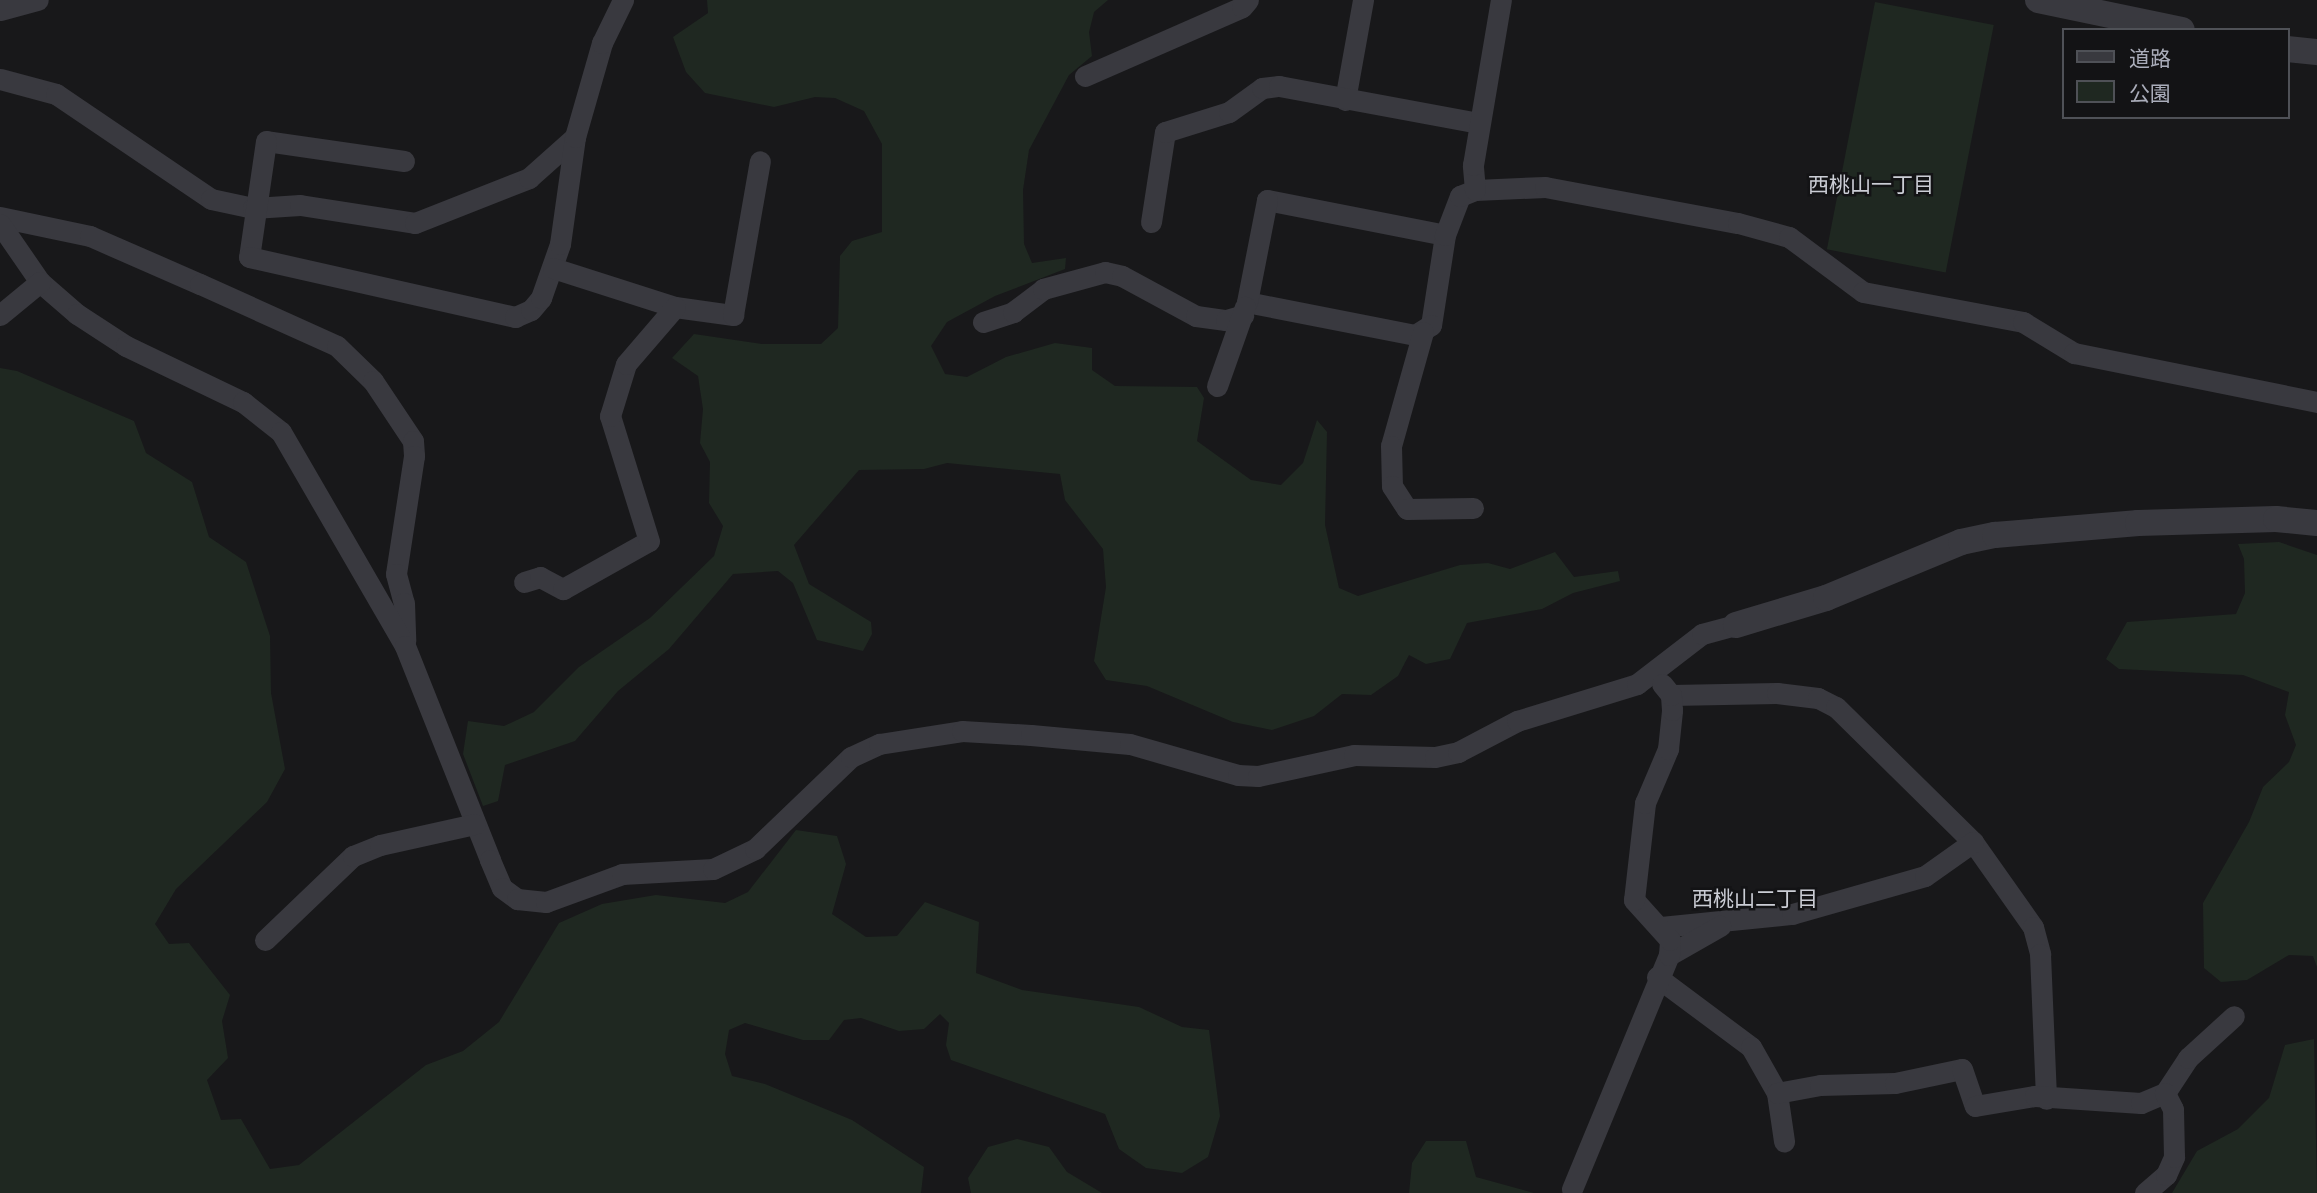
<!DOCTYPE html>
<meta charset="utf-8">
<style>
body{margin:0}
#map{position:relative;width:2317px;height:1193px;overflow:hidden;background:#18181a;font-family:Rubik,"Noto Sans JP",sans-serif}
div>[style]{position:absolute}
.green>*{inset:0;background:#1f2821;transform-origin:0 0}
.minor>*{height:21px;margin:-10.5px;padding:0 10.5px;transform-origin:10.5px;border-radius:10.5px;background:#39393f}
.tertiary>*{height:26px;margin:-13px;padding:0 13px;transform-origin:13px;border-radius:13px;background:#39393f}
span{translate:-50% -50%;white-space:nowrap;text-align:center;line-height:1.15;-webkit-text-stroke:5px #131315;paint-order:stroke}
.neighbourhood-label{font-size:21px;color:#cbcdd5}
.legend{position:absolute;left:2062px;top:28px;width:228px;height:91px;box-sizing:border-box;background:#131315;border:2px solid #4f5157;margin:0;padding:9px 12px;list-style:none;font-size:21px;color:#aaadba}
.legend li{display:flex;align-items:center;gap:14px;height:35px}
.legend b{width:35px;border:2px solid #4f5157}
</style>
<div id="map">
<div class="green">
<i style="clip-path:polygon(707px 0,1108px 0,1094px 12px,1089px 32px,1092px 56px,1069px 75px,1029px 150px,1023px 190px,1024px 244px,1032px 263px,1066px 258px,1065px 269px,995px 296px,947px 322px,931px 346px,945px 374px,967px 377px,1006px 357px,1055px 343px,1092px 348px,1092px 370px,1115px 386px,1197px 387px,1204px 398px,1197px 441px,1251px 480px,1281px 485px,1303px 463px,1317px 420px,1327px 432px,1325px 525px,1339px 588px,1358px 596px,1460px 565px,1488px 563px,1510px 569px,1555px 552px,1574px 577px,1618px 571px,1620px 581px,1573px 593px,1542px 609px,1467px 623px,1450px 659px,1426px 664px,1409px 655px,1398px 676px,1371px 695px,1342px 694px,1314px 716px,1272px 730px,1233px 722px,1147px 686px,1106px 680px,1094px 661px,1106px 587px,1103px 549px,1065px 500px,1060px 474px,947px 463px,924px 469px,859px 470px,794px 545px,809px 584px,871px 622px,872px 634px,863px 651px,817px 640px,793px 583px,778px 571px,733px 574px,669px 649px,618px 691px,575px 741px,505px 765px,498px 801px,483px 806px,463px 754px,468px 721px,504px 726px,534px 712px,579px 667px,650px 618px,714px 556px,723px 526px,709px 503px,710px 462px,700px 443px,703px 409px,698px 376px,672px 358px,694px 334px,762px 344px,821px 344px,838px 328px,840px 256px,852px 241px,882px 232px,882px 144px,864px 111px,835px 98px,815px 97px,774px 107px,705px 93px,686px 72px,673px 37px,708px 13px)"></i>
<i style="left:1875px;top:2px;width:121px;height:252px;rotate:11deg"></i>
<i style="clip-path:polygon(0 368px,17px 371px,134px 421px,146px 453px,192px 482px,209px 537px,246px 562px,270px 636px,271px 693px,285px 769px,267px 802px,176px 889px,155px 924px,169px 944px,189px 943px,230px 995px,222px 1021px,228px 1058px,207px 1080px,221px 1120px,241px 1119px,270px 1169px,299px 1165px,426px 1065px,463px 1051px,499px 1022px,559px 923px,602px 904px,656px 895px,725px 903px,748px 892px,796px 830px,837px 836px,846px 864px,832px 914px,866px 937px,897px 936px,925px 902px,979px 922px,976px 973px,1022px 990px,1139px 1007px,1182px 1027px,1209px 1030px,1220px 1116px,1208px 1157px,1182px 1173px,1146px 1168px,1119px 1149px,1105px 1114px,951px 1060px,946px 1045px,949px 1023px,940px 1014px,924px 1029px,899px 1031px,861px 1018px,844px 1020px,829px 1040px,803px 1040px,745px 1023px,729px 1030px,725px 1054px,732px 1076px,765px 1084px,852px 1120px,924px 1167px,921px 1193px,0 1193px)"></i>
<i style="clip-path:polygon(2279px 542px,2317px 555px,2317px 967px,2313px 956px,2289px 955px,2247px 980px,2221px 982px,2204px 968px,2203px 903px,2249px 822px,2263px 787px,2289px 762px,2296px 745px,2285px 715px,2289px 692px,2243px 675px,2119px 669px,2106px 659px,2127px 622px,2236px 614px,2245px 593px,2244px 559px,2238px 544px)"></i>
<i style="clip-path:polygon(2314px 1039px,2317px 1193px,2172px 1193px,2197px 1151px,2238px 1129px,2269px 1098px,2285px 1045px)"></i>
<i style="clip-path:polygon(1017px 1139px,1049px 1147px,1067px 1172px,1102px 1193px,971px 1193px,968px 1178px,988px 1147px)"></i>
<i style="clip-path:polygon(1426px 1141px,1466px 1141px,1476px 1177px,1534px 1193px,1409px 1193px,1412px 1163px)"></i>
</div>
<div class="minor">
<i style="left:0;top:10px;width:39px;rotate:-15deg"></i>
<i style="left:1085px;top:76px;width:171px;rotate:-23.7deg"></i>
<i style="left:1242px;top:7px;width:9px;rotate:-49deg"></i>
<i style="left:0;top:79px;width:58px;rotate:15deg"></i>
<i style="left:56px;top:94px;width:187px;rotate:34.1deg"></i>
<i style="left:211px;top:199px;width:43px;rotate:12.1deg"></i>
<i style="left:253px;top:208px;width:47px;rotate:-3.7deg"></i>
<i style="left:300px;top:205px;width:116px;rotate:8.9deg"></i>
<i style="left:415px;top:223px;width:123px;rotate:-21.5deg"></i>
<i style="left:529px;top:178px;width:62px;rotate:-41.7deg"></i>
<i style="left:1345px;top:100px;width:102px;rotate:-79.8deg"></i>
<i style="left:404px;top:161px;width:139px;rotate:-171.8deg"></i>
<i style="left:266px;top:141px;width:117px;rotate:98.3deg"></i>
<i style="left:249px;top:257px;width:273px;rotate:12.7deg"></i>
<i style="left:515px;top:317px;width:17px;rotate:-24deg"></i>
<i style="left:531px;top:310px;width:16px;rotate:-50deg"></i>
<i style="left:541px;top:298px;width:57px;rotate:-70.6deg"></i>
<i style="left:560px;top:244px;width:108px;rotate:-82deg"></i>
<i style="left:575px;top:137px;width:98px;rotate:-74deg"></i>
<i style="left:602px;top:43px;width:48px;rotate:-64deg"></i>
<i style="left:1475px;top:190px;width:70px;rotate:-2.5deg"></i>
<i style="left:1545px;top:187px;width:196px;rotate:10.6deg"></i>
<i style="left:1738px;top:223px;width:53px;rotate:15.4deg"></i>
<i style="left:1789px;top:237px;width:92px;rotate:36.6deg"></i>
<i style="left:1863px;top:292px;width:163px;rotate:10.6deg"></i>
<i style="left:2023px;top:322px;width:60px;rotate:31.3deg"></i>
<i style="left:2074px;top:353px;width:248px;rotate:11.4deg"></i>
<i style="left:1267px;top:200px;width:181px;rotate:11.1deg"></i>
<i style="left:1445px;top:235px;width:91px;rotate:98.8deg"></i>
<i style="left:1431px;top:325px;width:19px;rotate:148deg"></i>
<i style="left:1415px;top:335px;width:171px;rotate:-168.9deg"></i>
<i style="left:1247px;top:302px;width:104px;rotate:-78.9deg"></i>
<i style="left:0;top:217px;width:92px;rotate:11.9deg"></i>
<i style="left:90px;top:236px;width:120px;rotate:23.6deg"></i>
<i style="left:200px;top:284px;width:150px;rotate:24.3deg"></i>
<i style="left:337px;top:346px;width:50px;rotate:44.2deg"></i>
<i style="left:373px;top:381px;width:72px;rotate:56.3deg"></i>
<i style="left:413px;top:441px;width:15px;rotate:86deg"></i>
<i style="left:414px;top:456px;width:119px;rotate:98.7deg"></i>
<i style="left:396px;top:574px;width:30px;rotate:75deg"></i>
<i style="left:404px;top:603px;width:38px;rotate:88deg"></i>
<i style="left:1151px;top:222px;width:91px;rotate:-81.2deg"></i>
<i style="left:1165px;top:132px;width:67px;rotate:-17.4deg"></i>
<i style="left:1229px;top:112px;width:41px;rotate:-36deg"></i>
<i style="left:1262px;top:88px;width:17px;rotate:-7deg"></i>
<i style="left:1279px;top:86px;width:203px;rotate:10.5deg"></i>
<i style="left:0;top:224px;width:70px;rotate:55.4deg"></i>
<i style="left:40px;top:282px;width:49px;rotate:40.9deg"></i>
<i style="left:77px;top:314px;width:59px;rotate:33.1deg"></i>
<i style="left:126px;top:346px;width:130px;rotate:25.6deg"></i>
<i style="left:243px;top:402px;width:48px;rotate:38.3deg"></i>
<i style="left:281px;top:432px;width:247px;rotate:59.9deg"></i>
<i style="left:405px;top:646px;width:230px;rotate:68.3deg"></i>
<i style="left:490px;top:860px;width:30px;rotate:67deg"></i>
<i style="left:502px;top:888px;width:19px;rotate:36deg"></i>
<i style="left:517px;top:899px;width:29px;rotate:6deg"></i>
<i style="left:546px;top:902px;width:81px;rotate:-20.2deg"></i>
<i style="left:622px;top:874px;width:91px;rotate:-3.1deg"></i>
<i style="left:713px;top:869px;width:47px;rotate:-25.5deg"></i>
<i style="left:755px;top:849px;width:133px;rotate:-43.8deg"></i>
<i style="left:851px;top:757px;width:31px;rotate:-25deg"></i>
<i style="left:879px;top:744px;width:84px;rotate:-8.9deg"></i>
<i style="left:962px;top:731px;width:69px;rotate:3.3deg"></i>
<i style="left:1031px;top:735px;width:99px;rotate:5.2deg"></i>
<i style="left:1130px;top:744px;width:112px;rotate:16deg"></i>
<i style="left:1238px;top:775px;width:20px;rotate:3deg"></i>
<i style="left:1258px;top:776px;width:98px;rotate:-12.3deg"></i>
<i style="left:1354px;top:755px;width:81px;rotate:1.4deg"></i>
<i style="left:1435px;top:757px;width:24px;rotate:-12deg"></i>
<i style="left:1458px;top:752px;width:67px;rotate:-27.7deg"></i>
<i style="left:1517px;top:721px;width:126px;rotate:-17.1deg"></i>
<i style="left:1637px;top:684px;width:82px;rotate:-37.6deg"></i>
<i style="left:1702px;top:634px;width:35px;rotate:-15deg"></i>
<i style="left:1445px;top:235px;width:42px;rotate:-69deg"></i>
<i style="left:1460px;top:196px;width:16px;rotate:-22deg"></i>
<i style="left:1475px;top:190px;width:25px;rotate:-95deg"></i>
<i style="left:1473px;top:165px;width:167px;rotate:-80.4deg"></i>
<i style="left:553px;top:268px;width:128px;rotate:17.7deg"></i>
<i style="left:675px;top:307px;width:59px;rotate:7.9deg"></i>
<i style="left:733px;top:315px;width:156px;rotate:-80.1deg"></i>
<i style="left:0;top:315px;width:52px;rotate:-39.5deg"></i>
<i style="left:983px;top:322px;width:32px;rotate:-18deg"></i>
<i style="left:1013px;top:312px;width:38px;rotate:-37deg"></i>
<i style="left:1043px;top:289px;width:64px;rotate:-15.3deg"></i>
<i style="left:1105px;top:272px;width:17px;rotate:13deg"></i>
<i style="left:1122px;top:276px;width:84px;rotate:28.4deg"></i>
<i style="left:1196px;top:316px;width:30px;rotate:8deg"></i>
<i style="left:1226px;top:320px;width:18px;rotate:-16deg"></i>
<i style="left:1423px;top:332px;width:118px;rotate:105.7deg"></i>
<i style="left:1391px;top:446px;width:40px;rotate:88.6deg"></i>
<i style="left:1392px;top:486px;width:27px;rotate:57deg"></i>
<i style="left:1407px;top:509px;width:66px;rotate:-0.9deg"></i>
<i style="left:1217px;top:386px;width:84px;rotate:-70.5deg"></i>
<i style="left:524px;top:582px;width:17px;rotate:-17deg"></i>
<i style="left:540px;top:577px;width:26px;rotate:28deg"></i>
<i style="left:563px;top:589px;width:98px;rotate:-29.2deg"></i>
<i style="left:649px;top:541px;width:131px;rotate:-107.3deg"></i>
<i style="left:610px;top:416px;width:54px;rotate:-72.9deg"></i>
<i style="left:626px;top:364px;width:75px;rotate:-49.3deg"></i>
<i style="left:1671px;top:695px;width:106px;rotate:-1.1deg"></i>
<i style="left:1777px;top:693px;width:41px;rotate:7deg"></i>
<i style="left:1818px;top:698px;width:20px;rotate:27deg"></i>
<i style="left:1836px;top:707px;width:192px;rotate:44.6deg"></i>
<i style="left:1973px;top:842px;width:104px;rotate:54.8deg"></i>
<i style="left:2033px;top:927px;width:28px;rotate:75deg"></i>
<i style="left:2040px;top:954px;width:145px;rotate:87.6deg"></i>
<i style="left:1661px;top:927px;width:132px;rotate:-5.7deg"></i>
<i style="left:1792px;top:914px;width:138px;rotate:-15.9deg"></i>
<i style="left:1925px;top:876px;width:59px;rotate:-35.3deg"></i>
<i style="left:265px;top:940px;width:122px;rotate:-43.7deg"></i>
<i style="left:353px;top:856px;width:29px;rotate:-22deg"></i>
<i style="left:380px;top:845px;width:97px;rotate:-12.5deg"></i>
<i style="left:1669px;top:955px;width:59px;rotate:-29.6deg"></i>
<i style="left:1657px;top:977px;width:117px;rotate:36.7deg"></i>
<i style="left:1751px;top:1047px;width:53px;rotate:60.5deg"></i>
<i style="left:1777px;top:1093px;width:49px;rotate:81.7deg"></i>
<i style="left:1777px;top:1093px;width:44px;rotate:-10.5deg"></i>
<i style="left:1820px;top:1085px;width:75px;rotate:-1.5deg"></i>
<i style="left:1895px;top:1083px;width:68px;rotate:-11.8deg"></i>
<i style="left:1962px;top:1069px;width:39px;rotate:71deg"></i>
<i style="left:1975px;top:1106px;width:61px;rotate:-9.5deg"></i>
<i style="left:2035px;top:1096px;width:106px;rotate:3.8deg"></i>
<i style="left:2141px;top:1103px;width:26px;rotate:-23deg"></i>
<i style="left:2165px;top:1093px;width:42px;rotate:-56.7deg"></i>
<i style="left:2188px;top:1058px;width:62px;rotate:-42.4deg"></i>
<i style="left:1572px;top:1189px;width:253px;rotate:-67.5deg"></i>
<i style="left:1669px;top:955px;width:15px;rotate:-86deg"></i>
<i style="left:1670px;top:940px;width:54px;rotate:-132deg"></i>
<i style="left:1634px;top:900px;width:98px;rotate:-83.5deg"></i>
<i style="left:1645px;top:803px;width:59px;rotate:-66.9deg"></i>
<i style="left:1668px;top:749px;width:39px;rotate:-84deg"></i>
<i style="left:1672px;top:710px;width:15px;rotate:-94deg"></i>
<i style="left:1671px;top:695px;width:14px;rotate:-129deg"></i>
<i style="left:2145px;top:1193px;width:28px;rotate:-41deg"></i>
<i style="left:2166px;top:1175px;width:20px;rotate:-66deg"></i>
<i style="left:2174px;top:1157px;width:48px;rotate:-91.2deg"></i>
<i style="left:2173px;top:1109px;width:18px;rotate:-117deg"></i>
</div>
<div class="tertiary">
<i style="left:2038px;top:0;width:147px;rotate:11.8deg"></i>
<i style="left:2287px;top:49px;width:30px;rotate:6deg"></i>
<i style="left:1736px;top:625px;width:94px;rotate:-16.7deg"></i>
<i style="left:1826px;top:598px;width:146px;rotate:-22.5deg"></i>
<i style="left:1961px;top:542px;width:35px;rotate:-12deg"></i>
<i style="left:1995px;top:535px;width:144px;rotate:-4.8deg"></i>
<i style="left:2138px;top:523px;width:138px;rotate:-1.7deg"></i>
<i style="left:2276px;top:519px;width:41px;rotate:5.6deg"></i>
</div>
<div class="neighbourhood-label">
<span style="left:1871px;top:185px">西桃山一丁目</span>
<span style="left:1755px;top:899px">西桃山二丁目</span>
</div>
<ul class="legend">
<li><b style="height:9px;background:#39393f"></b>道路</li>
<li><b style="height:19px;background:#1f2821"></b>公園</li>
</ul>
</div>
